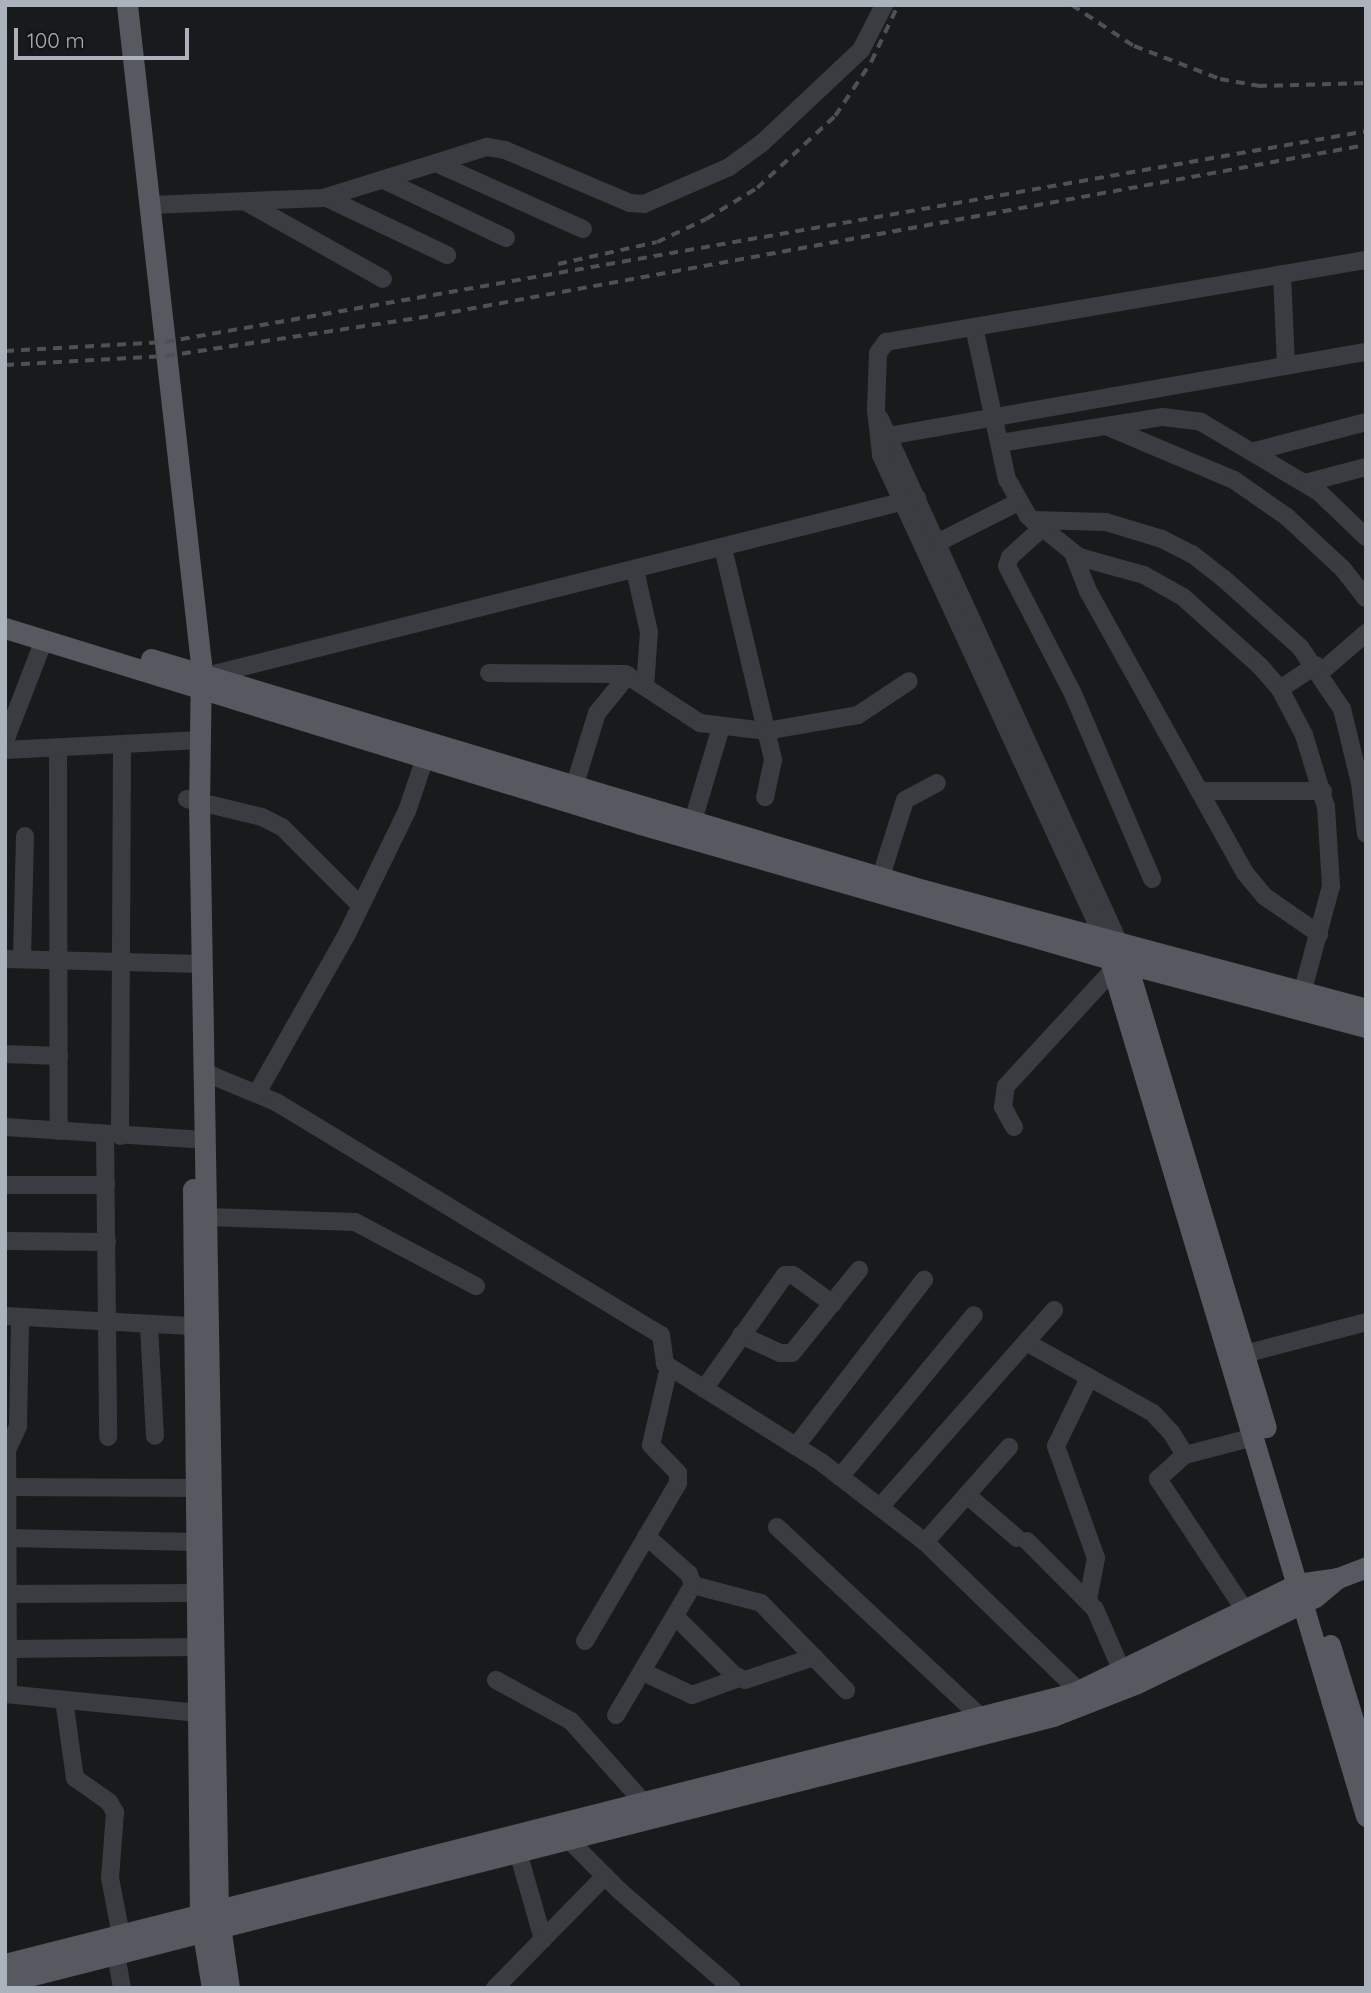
<!DOCTYPE html>
<style>
body{margin:0}
#map{position:relative;width:1371px;height:1993px;overflow:hidden;background:#191a1c;font-family:Quicksand,sans-serif}
div>[style]{position:absolute}
.minor>*{height:18px;margin:-9px;padding:0 9px;transform-origin:9px;border-radius:9px;background:#3a3c41}
.major>*{height:21px;margin:-10.5px;padding:0 10.5px;transform-origin:10.5px;border-radius:10.5px;background:#565a60}
.rail>*{height:3.5px;margin-top:-1.75px;transform-origin:0;background:repeating-linear-gradient(90deg,#4d5056 0 9px,transparent 0 16px)}
span{translate:-50% -50%;white-space:nowrap;text-align:center;line-height:1.15;-webkit-text-stroke:6px #141517;paint-order:stroke}
.frame{position:absolute;inset:0;border:7px solid #acb2bb;pointer-events:none}
.scale{position:absolute;left:14px;top:28px;width:175px;height:32px;box-sizing:border-box;border:4px solid #acb2bb;border-top:0;padding-left:9px;font-size:21px;line-height:24px;white-space:nowrap;color:#acb2bb;-webkit-text-stroke:5px #141517;paint-order:stroke}
</style>
<div id="map">
<div class="minor">
<i style="left:436px;top:163px;width:161px;rotate:24.2deg"></i>
<i style="left:384px;top:180px;width:135px;rotate:25.4deg"></i>
<i style="left:327px;top:198px;width:133px;rotate:25.4deg"></i>
<i style="left:246px;top:202px;width:157px;rotate:29.3deg"></i>
<i style="left:150px;top:205px;width:173px;rotate:-2.3deg"></i>
<i style="left:323px;top:198px;width:172px;rotate:-17.3deg"></i>
<i style="left:487px;top:147px;width:18px;rotate:9deg"></i>
<i style="left:505px;top:150px;width:136px;rotate:23deg"></i>
<i style="left:630px;top:203px;width:14px;rotate:4deg"></i>
<i style="left:644px;top:204px;width:93px;rotate:-23.5deg"></i>
<i style="left:729px;top:167px;width:41px;rotate:-36deg"></i>
<i style="left:762px;top:143px;width:136px;rotate:-43.2deg"></i>
<i style="left:861px;top:50px;width:51px;rotate:-62.9deg"></i>
<i style="left:1282px;top:274px;width:92px;rotate:87.5deg"></i>
<i style="left:974px;top:327px;width:156px;rotate:77.8deg"></i>
<i style="left:1007px;top:479px;width:43px;rotate:60.4deg"></i>
<i style="left:1028px;top:516px;width:65px;rotate:38.8deg"></i>
<i style="left:1079px;top:557px;width:67px;rotate:15.5deg"></i>
<i style="left:1144px;top:575px;width:45px;rotate:29.4deg"></i>
<i style="left:1183px;top:597px;width:103px;rotate:41.9deg"></i>
<i style="left:1260px;top:666px;width:30px;rotate:49deg"></i>
<i style="left:1280px;top:689px;width:52px;rotate:62.4deg"></i>
<i style="left:1304px;top:735px;width:75px;rotate:73deg"></i>
<i style="left:1326px;top:807px;width:79px;rotate:86.4deg"></i>
<i style="left:1331px;top:886px;width:123px;rotate:105.1deg"></i>
<i style="left:880px;top:419px;width:576px;rotate:65.48deg"></i>
<i style="left:1108px;top:427px;width:137px;rotate:22.8deg"></i>
<i style="left:1234px;top:480px;width:65px;rotate:34.9deg"></i>
<i style="left:1287px;top:517px;width:76px;rotate:42.9deg"></i>
<i style="left:1343px;top:569px;width:37px;rotate:52deg"></i>
<i style="left:888px;top:436px;width:485px;rotate:-10deg"></i>
<i style="left:1000px;top:443px;width:165px;rotate:-9.1deg"></i>
<i style="left:1163px;top:417px;width:38px;rotate:7deg"></i>
<i style="left:1201px;top:422px;width:137px;rotate:30.7deg"></i>
<i style="left:1319px;top:492px;width:65px;rotate:43.8deg"></i>
<i style="left:1255px;top:451px;width:115px;rotate:-14.6deg"></i>
<i style="left:1305px;top:483px;width:63px;rotate:-14.7deg"></i>
<i style="left:1032px;top:520px;width:74px;rotate:1.5deg"></i>
<i style="left:1106px;top:522px;width:59px;rotate:16.9deg"></i>
<i style="left:1162px;top:539px;width:34px;rotate:27deg"></i>
<i style="left:1192px;top:554px;width:39px;rotate:38deg"></i>
<i style="left:1223px;top:578px;width:103px;rotate:41.9deg"></i>
<i style="left:1300px;top:647px;width:75px;rotate:55.9deg"></i>
<i style="left:1342px;top:709px;width:76px;rotate:76.3deg"></i>
<i style="left:1360px;top:783px;width:51px;rotate:83.3deg"></i>
<i style="left:1042px;top:528px;width:43px;rotate:137.8deg"></i>
<i style="left:1010px;top:557px;width:9px;rotate:108deg"></i>
<i style="left:1007px;top:566px;width:146px;rotate:62.7deg"></i>
<i style="left:1074px;top:696px;width:199px;rotate:66.9deg"></i>
<i style="left:937px;top:543px;width:91px;rotate:-26.8deg"></i>
<i style="left:723px;top:548px;width:218px;rotate:76.7deg"></i>
<i style="left:773px;top:760px;width:38px;rotate:102deg"></i>
<i style="left:1073px;top:553px;width:41px;rotate:68.5deg"></i>
<i style="left:1088px;top:591px;width:323px;rotate:60.9deg"></i>
<i style="left:1245px;top:873px;width:30px;rotate:50deg"></i>
<i style="left:1264px;top:896px;width:67px;rotate:34.6deg"></i>
<i style="left:635px;top:570px;width:64px;rotate:77.3deg"></i>
<i style="left:649px;top:632px;width:54px;rotate:94.2deg"></i>
<i style="left:1321px;top:672px;width:60px;rotate:-40.9deg"></i>
<i style="left:489px;top:673px;width:136px;rotate:0.4deg"></i>
<i style="left:625px;top:674px;width:90px;rotate:33.2deg"></i>
<i style="left:700px;top:723px;width:66px;rotate:6.9deg"></i>
<i style="left:766px;top:731px;width:93px;rotate:-9.9deg"></i>
<i style="left:858px;top:715px;width:61px;rotate:-33.7deg"></i>
<i style="left:210px;top:675px;width:729px;rotate:-14.06deg"></i>
<i style="left:1280px;top:689px;width:43px;rotate:-33.7deg"></i>
<i style="left:5px;top:741px;width:108px;rotate:-68.9deg"></i>
<i style="left:58px;top:749px;width:382px;rotate:89.9deg"></i>
<i style="left:5px;top:750px;width:196px;rotate:-2.9deg"></i>
<i style="left:1199px;top:791px;width:124px"></i>
<i style="left:571px;top:797px;width:88px;rotate:-72.8deg"></i>
<i style="left:597px;top:713px;width:49px;rotate:-50.8deg"></i>
<i style="left:187px;top:799px;width:77px;rotate:13.5deg"></i>
<i style="left:262px;top:817px;width:22px;rotate:27deg"></i>
<i style="left:282px;top:827px;width:110px;rotate:45deg"></i>
<i style="left:689px;top:834px;width:112px;rotate:-73.3deg"></i>
<i style="left:877px;top:889px;width:93px;rotate:-72.5deg"></i>
<i style="left:905px;top:800px;width:36px;rotate:-28deg"></i>
<i style="left:1104px;top:939px;width:533px;rotate:-114.74deg"></i>
<i style="left:881px;top:455px;width:45px;rotate:-96.3deg"></i>
<i style="left:876px;top:410px;width:57px;rotate:-88deg"></i>
<i style="left:878px;top:353px;width:14px;rotate:-54deg"></i>
<i style="left:886px;top:342px;width:487px;rotate:-9.7deg"></i>
<i style="left:22px;top:958px;width:122px;rotate:-88.6deg"></i>
<i style="left:5px;top:959px;width:186px;rotate:1.5deg"></i>
<i style="left:5px;top:1054px;width:54px;rotate:2.1deg"></i>
<i style="left:206px;top:1073px;width:76px;rotate:22.5deg"></i>
<i style="left:276px;top:1102px;width:450px;rotate:31.2deg"></i>
<i style="left:661px;top:1335px;width:29px;rotate:82deg"></i>
<i style="left:665px;top:1364px;width:184px;rotate:32.1deg"></i>
<i style="left:821px;top:1462px;width:131px;rotate:37.6deg"></i>
<i style="left:925px;top:1542px;width:226px;rotate:44.1deg"></i>
<i style="left:257px;top:1093px;width:180px;rotate:-60.5deg"></i>
<i style="left:346px;top:936px;width:139px;rotate:-64deg"></i>
<i style="left:407px;top:811px;width:56px;rotate:-71.2deg"></i>
<i style="left:5px;top:1127px;width:188px;rotate:3.7deg"></i>
<i style="left:1014px;top:1127px;width:23px;rotate:-119deg"></i>
<i style="left:1003px;top:1107px;width:21px;rotate:-82deg"></i>
<i style="left:1006px;top:1086px;width:158px;rotate:-47.3deg"></i>
<i style="left:105px;top:1134px;width:303px;rotate:89.4deg"></i>
<i style="left:120px;top:1136px;width:390px;rotate:-89.7deg"></i>
<i style="left:5px;top:1185px;width:101px"></i>
<i style="left:207px;top:1217px;width:148px;rotate:1.9deg"></i>
<i style="left:355px;top:1222px;width:137px;rotate:27.9deg"></i>
<i style="left:5px;top:1241px;width:102px;rotate:0.6deg"></i>
<i style="left:5px;top:1316px;width:186px;rotate:3.1deg"></i>
<i style="left:149px;top:1326px;width:110px;rotate:86.9deg"></i>
<i style="left:741px;top:1335px;width:43px;rotate:24.8deg"></i>
<i style="left:780px;top:1353px;width:12px"></i>
<i style="left:792px;top:1353px;width:107px;rotate:-51.1deg"></i>
<i style="left:1026px;top:1342px;width:145px;rotate:29.2deg"></i>
<i style="left:1153px;top:1413px;width:26px;rotate:47deg"></i>
<i style="left:1171px;top:1432px;width:27px;rotate:59deg"></i>
<i style="left:1233px;top:1357px;width:138px;rotate:-14.7deg"></i>
<i style="left:704px;top:1389px;width:140px;rotate:-54.6deg"></i>
<i style="left:785px;top:1275px;width:8px"></i>
<i style="left:793px;top:1275px;width:49px;rotate:35.9deg"></i>
<i style="left:796px;top:1446px;width:210px;rotate:-52.4deg"></i>
<i style="left:840px;top:1477px;width:210px;rotate:-50.4deg"></i>
<i style="left:7px;top:1487px;width:188px;rotate:0.3deg"></i>
<i style="left:967px;top:1495px;width:66px;rotate:40.7deg"></i>
<i style="left:880px;top:1507px;width:263px;rotate:-48.5deg"></i>
<i style="left:777px;top:1527px;width:279px;rotate:43deg"></i>
<i style="left:981px;top:1717px;width:11px;rotate:80deg"></i>
<i style="left:8px;top:1538px;width:188px;rotate:1.2deg"></i>
<i style="left:1027px;top:1541px;width:96px;rotate:45deg"></i>
<i style="left:1095px;top:1609px;width:68px;rotate:66.5deg"></i>
<i style="left:925px;top:1542px;width:127px;rotate:-48.5deg"></i>
<i style="left:693px;top:1585px;width:70px;rotate:14.8deg"></i>
<i style="left:761px;top:1603px;width:122px;rotate:45.7deg"></i>
<i style="left:8px;top:1594px;width:188px;rotate:-0.3deg"></i>
<i style="left:1088px;top:1600px;width:43px;rotate:-79.2deg"></i>
<i style="left:1096px;top:1558px;width:119px;rotate:-109.7deg"></i>
<i style="left:1056px;top:1446px;width:76px;rotate:-64.1deg"></i>
<i style="left:676px;top:1617px;width:82px;rotate:45deg"></i>
<i style="left:734px;top:1675px;width:12px;rotate:24deg"></i>
<i style="left:745px;top:1680px;width:73px;rotate:-18.4deg"></i>
<i style="left:1250px;top:1618px;width:167px;rotate:-123.5deg"></i>
<i style="left:1158px;top:1479px;width:36px;rotate:-42deg"></i>
<i style="left:1185px;top:1455px;width:71px;rotate:-14.6deg"></i>
<i style="left:585px;top:1641px;width:183px;rotate:-59.5deg"></i>
<i style="left:678px;top:1483px;width:10px;rotate:-90deg"></i>
<i style="left:678px;top:1473px;width:39px;rotate:-134deg"></i>
<i style="left:651px;top:1445px;width:80px;rotate:-77deg"></i>
<i style="left:8px;top:1649px;width:190px;rotate:-0.6deg"></i>
<i style="left:643px;top:1672px;width:54px;rotate:25.1deg"></i>
<i style="left:692px;top:1695px;width:50px;rotate:-19.9deg"></i>
<i style="left:496px;top:1680px;width:85px;rotate:28.7deg"></i>
<i style="left:571px;top:1721px;width:110px;rotate:48.3deg"></i>
<i style="left:5px;top:1694px;width:195px;rotate:5.6deg"></i>
<i style="left:8px;top:1694px;width:244px;rotate:-90.2deg"></i>
<i style="left:7px;top:1450px;width:26px;rotate:-65deg"></i>
<i style="left:18px;top:1426px;width:109px;rotate:-88.9deg"></i>
<i style="left:64px;top:1700px;width:79px;rotate:82deg"></i>
<i style="left:75px;top:1778px;width:42px;rotate:35.2deg"></i>
<i style="left:109px;top:1802px;width:12px;rotate:59deg"></i>
<i style="left:115px;top:1812px;width:66px;rotate:94.3deg"></i>
<i style="left:110px;top:1878px;width:58px;rotate:79.1deg"></i>
<i style="left:616px;top:1715px;width:151px;rotate:-59.4deg"></i>
<i style="left:693px;top:1585px;width:12px;rotate:-110deg"></i>
<i style="left:689px;top:1574px;width:57px;rotate:-138.5deg"></i>
<i style="left:563px;top:1828px;width:12px;rotate:66deg"></i>
<i style="left:568px;top:1839px;width:75px;rotate:45deg"></i>
<i style="left:621px;top:1892px;width:147px;rotate:40.9deg"></i>
<i style="left:518px;top:1852px;width:91px;rotate:74deg"></i>
<i style="left:116px;top:1954px;width:35px;rotate:80deg"></i>
<i style="left:495px;top:1988px;width:157px;rotate:-45.5deg"></i>
</div>
<div class="major">
<i style="left:127px;top:5px;width:663px;rotate:83.59deg"></i>
<i style="left:201px;top:664px;width:138px;rotate:90.8deg"></i>
<i style="left:199px;top:802px;width:1109px;rotate:89.02deg"></i>
<i style="left:218px;top:1911px;width:78px;rotate:81.9deg"></i>
<i style="left:5px;top:628px;width:665px;rotate:17.15deg"></i>
<i style="left:640px;top:824px;width:489px;rotate:16deg"></i>
<i style="left:1110px;top:959px;width:265px;rotate:14.9deg"></i>
<i style="left:151px;top:659px;width:806px;rotate:16.66deg"></i>
<i style="left:923px;top:890px;width:459px;rotate:15deg"></i>
<i style="left:1107px;top:950px;width:904px;rotate:73.35deg"></i>
<i style="left:1124px;top:955px;width:493px;rotate:73.3deg"></i>
<i style="left:193px;top:1189px;width:726px;rotate:89.45deg"></i>
<i style="left:200px;top:1915px;width:74px;rotate:80.7deg"></i>
<i style="left:1330px;top:1645px;width:122px;rotate:72.9deg"></i>
<i style="left:5px;top:1964px;width:1103px;rotate:-14.23deg"></i>
<i style="left:1074px;top:1693px;width:248px;rotate:-26deg"></i>
<i style="left:1297px;top:1584px;width:41px;rotate:-8.3deg"></i>
<i style="left:5px;top:1982px;width:1081px;rotate:-14.24deg"></i>
<i style="left:1053px;top:1716px;width:90px;rotate:-21.4deg"></i>
<i style="left:1137px;top:1683px;width:198px;rotate:-25.8deg"></i>
<i style="left:1315px;top:1597px;width:30px;rotate:-40deg"></i>
<i style="left:1338px;top:1578px;width:30px;rotate:-21deg"></i>
</div>
<div class="rail">
<i style="left:1072px;top:5px;width:74px;rotate:33.5deg"></i>
<i style="left:1134px;top:46px;width:92px;rotate:21deg"></i>
<i style="left:1220px;top:79px;width:39px;rotate:10deg"></i>
<i style="left:1258px;top:86px;width:108px;rotate:-1.6deg"></i>
<i style="left:558px;top:264px;width:101px;rotate:-12.5deg"></i>
<i style="left:657px;top:242px;width:54px;rotate:-25.1deg"></i>
<i style="left:706px;top:219px;width:60px;rotate:-31.3deg"></i>
<i style="left:757px;top:188px;width:106px;rotate:-42.7deg"></i>
<i style="left:835px;top:116px;width:65px;rotate:-56.3deg"></i>
<i style="left:871px;top:62px;width:63px;rotate:-64.7deg"></i>
<i style="left:5px;top:351px;width:160px;rotate:-3.2deg"></i>
<i style="left:165px;top:342px;width:1219px;rotate:-9.96deg"></i>
<i style="left:5px;top:365px;width:161px;rotate:-3.2deg"></i>
<i style="left:166px;top:356px;width:273px;rotate:-8.6deg"></i>
<i style="left:436px;top:315px;width:945px;rotate:-10.36deg"></i>
</div>
<div class="frame"></div>
<div class="scale">100 m</div>
</div>
